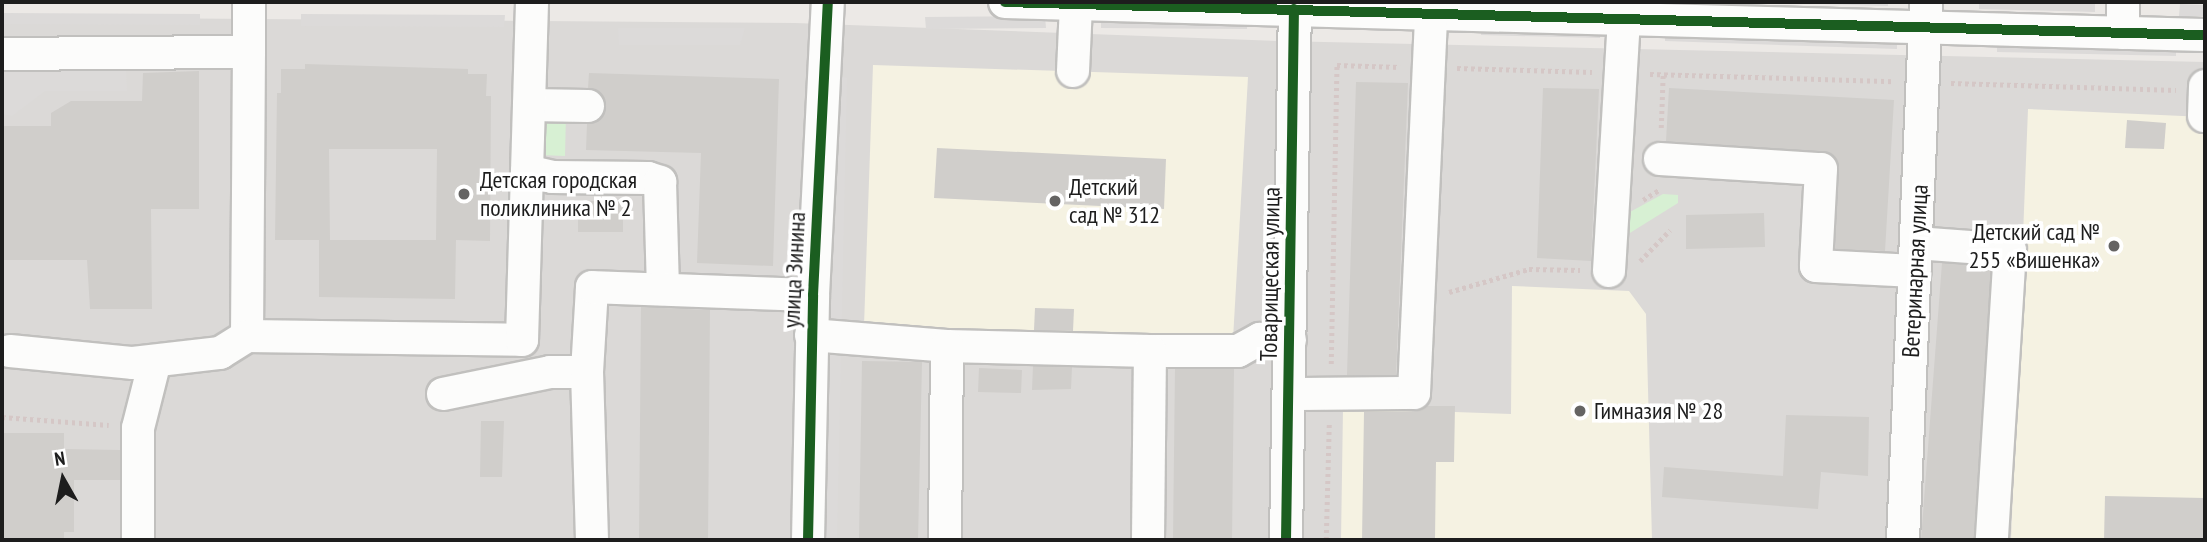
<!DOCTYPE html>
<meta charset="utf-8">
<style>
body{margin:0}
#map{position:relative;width:2207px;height:542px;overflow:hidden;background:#ece9e6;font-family:"PT Sans Narrow",sans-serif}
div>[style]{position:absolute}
.residential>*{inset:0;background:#dbd9d7}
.education>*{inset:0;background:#f5f2e2}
.park>*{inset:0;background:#d7f0d3}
.parking>*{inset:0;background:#dcdad9}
.building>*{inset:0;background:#d0cecb}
.path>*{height:4.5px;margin-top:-2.25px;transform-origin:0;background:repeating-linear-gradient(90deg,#d5c7c6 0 3.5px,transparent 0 7px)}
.roads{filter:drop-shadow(2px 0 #c1c0be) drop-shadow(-2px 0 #c1c0be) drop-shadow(0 2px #c1c0be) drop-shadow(0 -2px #c1c0be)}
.minor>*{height:32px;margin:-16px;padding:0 16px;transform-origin:16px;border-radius:16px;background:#fcfcfb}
.cycleway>*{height:10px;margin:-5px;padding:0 5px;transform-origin:5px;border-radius:5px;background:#1b5e20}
.dots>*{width:19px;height:19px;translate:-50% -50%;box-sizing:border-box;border:4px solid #fff;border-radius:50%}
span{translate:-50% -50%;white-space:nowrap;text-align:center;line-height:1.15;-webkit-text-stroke:7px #fff;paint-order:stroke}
.poi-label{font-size:24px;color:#1d1d1d}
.left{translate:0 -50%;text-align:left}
.right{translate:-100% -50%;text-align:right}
.street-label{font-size:24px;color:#1d1d1d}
.frame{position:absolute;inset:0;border:4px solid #1d1d1d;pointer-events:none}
.north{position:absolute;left:28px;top:444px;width:70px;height:70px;-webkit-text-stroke:5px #fff;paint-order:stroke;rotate:351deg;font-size:19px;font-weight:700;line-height:28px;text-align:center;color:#1d1d1d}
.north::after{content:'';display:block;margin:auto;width:24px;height:32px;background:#1d1d1d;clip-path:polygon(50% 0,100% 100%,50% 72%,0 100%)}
</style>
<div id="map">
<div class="residential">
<i style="clip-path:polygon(2px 17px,795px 23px,1280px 41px,2205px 62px,2205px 540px,2px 540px)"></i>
</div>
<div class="education">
<i style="clip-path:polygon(873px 65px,1248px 77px,1233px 339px,864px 326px)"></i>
<i style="clip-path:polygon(2028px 109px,2205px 117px,2205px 540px,2011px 540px)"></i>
<i style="clip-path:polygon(1512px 286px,1629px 291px,1646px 314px,1652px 540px,1341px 540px,1343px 408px,1511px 414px)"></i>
</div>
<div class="park">
<i style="clip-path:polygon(541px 115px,566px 115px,565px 156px,540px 155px)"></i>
<i style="clip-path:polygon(1663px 194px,1678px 195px,1678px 203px,1617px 241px,1617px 219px)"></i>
</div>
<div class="parking">
<i style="clip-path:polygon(1757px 2px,1888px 2px,1888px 6px)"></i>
<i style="clip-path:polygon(1979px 2px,2095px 2px,2095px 12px,1979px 9px)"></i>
<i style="clip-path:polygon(2180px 4px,2205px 5px,2205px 16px,2179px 16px)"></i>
<i style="clip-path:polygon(2px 13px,200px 14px,200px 25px,2px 24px)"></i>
<i style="clip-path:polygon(301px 14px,505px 15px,504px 27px,301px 26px)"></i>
<i style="clip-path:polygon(1045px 16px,1046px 28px,926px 29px,925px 17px)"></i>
<i style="clip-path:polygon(1101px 17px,1247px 17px,1247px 29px,1101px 28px)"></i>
<i style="clip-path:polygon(1481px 23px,1601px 27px,1600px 38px,1481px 35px)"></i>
<i style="clip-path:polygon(618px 28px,745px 28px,740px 45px,619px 45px)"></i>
<i style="clip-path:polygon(1665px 30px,1897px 37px,1897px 49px,1665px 41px)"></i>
<i style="clip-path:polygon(2px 39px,126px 66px,127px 91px,45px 91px,12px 116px,2px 114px)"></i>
<i style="clip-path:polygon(1997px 40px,2176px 45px,2176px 56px,1997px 52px)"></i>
<i style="clip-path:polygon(824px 72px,847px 78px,837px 540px,808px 540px)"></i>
</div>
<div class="building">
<i style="clip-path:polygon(evenodd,305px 64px,468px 69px,468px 74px,487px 74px,486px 96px,491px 96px,490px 241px,456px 240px,455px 299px,319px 297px,319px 240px,275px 240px,277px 93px,281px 93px,281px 69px,305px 69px,305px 64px,329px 149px,437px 149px,436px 240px,330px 240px,329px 149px)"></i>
<i style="clip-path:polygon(199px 71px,199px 209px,151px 209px,152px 309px,90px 309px,87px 260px,2px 260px,2px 126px,51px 126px,51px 113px,71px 101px,142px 101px,143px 73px)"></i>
<i style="clip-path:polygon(589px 73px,779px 79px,773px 266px,697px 263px,701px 153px,586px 150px,587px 124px,597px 122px,606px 107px,604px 97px,588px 88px)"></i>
<i style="clip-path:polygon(1356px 82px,1408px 83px,1396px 375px,1347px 375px)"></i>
<i style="clip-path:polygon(1543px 88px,1599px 89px,1591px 261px,1537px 258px)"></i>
<i style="clip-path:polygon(1669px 88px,1894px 100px,1885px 251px,1835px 249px,1839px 170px,1832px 154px,1666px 141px)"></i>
<i style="clip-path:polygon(2127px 120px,2166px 123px,2164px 149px,2125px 148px)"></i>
<i style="clip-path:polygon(937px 148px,1166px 159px,1164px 209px,934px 198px)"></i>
<i style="clip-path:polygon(578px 201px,623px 201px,623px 232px,578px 232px)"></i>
<i style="clip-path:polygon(1764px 213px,1765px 247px,1686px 249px,1686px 215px)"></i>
<i style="clip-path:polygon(1942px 263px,1991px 267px,1974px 540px,1921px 540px)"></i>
<i style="clip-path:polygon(641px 307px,710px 310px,708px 540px,639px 540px)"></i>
<i style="clip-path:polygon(1035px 308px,1074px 309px,1073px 331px,1034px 330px)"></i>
<i style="clip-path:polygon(862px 361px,922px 362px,918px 540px,859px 540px)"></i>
<i style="clip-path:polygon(1033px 366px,1072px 367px,1071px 389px,1032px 390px)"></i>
<i style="clip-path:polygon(979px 368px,1022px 370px,1021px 393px,978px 392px)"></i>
<i style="clip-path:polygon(1175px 369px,1234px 369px,1232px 540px,1173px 540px)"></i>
<i style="clip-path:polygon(1427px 406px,1455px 406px,1454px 462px,1436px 462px,1435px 540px,1362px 540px,1364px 412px,1414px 411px)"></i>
<i style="clip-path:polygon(1786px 415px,1869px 417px,1868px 476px,1821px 472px,1818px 509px,1662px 497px,1664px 467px,1783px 476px)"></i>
<i style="clip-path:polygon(481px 421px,504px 421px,502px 477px,480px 477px)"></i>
<i style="clip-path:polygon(2px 433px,64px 433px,64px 449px,120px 450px,120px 480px,74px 480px,74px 532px,64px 532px,64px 540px,2px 540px)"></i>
<i style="clip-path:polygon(2105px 496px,2205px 498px,2205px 540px,2104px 540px)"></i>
</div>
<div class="path">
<i style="left:1457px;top:68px;width:135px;rotate:1.7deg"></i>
<i style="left:1650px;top:74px;width:243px;rotate:1.7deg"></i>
<i style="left:1951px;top:83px;width:225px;rotate:1.8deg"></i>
<i style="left:1661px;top:128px;width:54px;rotate:-87.9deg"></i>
<i style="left:1643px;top:200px;width:19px;rotate:-32deg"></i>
<i style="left:1640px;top:261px;width:43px;rotate:-45.9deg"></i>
<i style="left:1449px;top:292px;width:83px;rotate:-16deg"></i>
<i style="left:1529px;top:269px;width:51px;rotate:1.1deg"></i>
<i style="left:1331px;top:364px;width:299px;rotate:-88.9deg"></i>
<i style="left:1337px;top:65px;width:63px;rotate:1.8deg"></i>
<i style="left:2px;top:417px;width:107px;rotate:4.3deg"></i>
<i style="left:1326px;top:540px;width:118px;rotate:-88.5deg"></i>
</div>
<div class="roads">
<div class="minor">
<i style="left:1005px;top:2px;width:1200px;rotate:1.58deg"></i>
<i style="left:2123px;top:33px;width:31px;rotate:-90deg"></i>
<i style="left:2px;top:54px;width:247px;rotate:-0.5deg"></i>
<i style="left:249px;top:52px;width:50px;rotate:-90deg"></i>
<i style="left:1073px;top:71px;width:67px;rotate:-87.4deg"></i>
<i style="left:529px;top:105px;width:59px;rotate:1deg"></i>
<i style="left:2204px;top:116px;width:30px;rotate:-88deg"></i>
<i style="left:1660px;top:159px;width:161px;rotate:3.6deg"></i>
<i style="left:1821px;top:169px;width:97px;rotate:93deg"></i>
<i style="left:1816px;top:266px;width:99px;rotate:2.9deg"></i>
<i style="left:527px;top:171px;width:26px;rotate:13deg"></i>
<i style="left:552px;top:177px;width:96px;rotate:0.6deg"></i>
<i style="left:648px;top:178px;width:13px;rotate:18deg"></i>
<i style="left:660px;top:182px;width:107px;rotate:88.4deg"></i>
<i style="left:1916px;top:243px;width:94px;rotate:4.3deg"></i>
<i style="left:2010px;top:250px;width:291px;rotate:93.6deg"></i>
<i style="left:1609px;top:271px;width:253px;rotate:-86.6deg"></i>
<i style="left:811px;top:335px;width:136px;rotate:4.6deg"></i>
<i style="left:947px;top:346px;width:203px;rotate:1.4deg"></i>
<i style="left:1150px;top:351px;width:88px"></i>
<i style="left:1238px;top:351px;width:25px;rotate:-29deg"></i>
<i style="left:1260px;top:339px;width:30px;rotate:2deg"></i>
<i style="left:247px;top:336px;width:284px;rotate:-89.6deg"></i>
<i style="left:10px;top:351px;width:124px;rotate:5.6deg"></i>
<i style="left:133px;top:363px;width:88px;rotate:-6.6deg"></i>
<i style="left:220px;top:353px;width:32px;rotate:-32deg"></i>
<i style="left:247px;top:336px;width:275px;rotate:0.8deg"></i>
<i style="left:522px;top:340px;width:338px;rotate:-88.3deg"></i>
<i style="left:443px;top:394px;width:109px;rotate:-11.6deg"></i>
<i style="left:550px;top:372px;width:37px"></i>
<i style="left:1289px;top:394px;width:125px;rotate:-0.5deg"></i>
<i style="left:1414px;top:393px;width:381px;rotate:-87.4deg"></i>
<i style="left:138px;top:540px;width:112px;rotate:-90deg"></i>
<i style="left:138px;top:428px;width:69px;rotate:-75.8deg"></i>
<i style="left:592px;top:540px;width:168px;rotate:-91.7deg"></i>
<i style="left:587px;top:372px;width:85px;rotate:-86.6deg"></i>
<i style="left:592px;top:287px;width:221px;rotate:2.1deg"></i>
<i style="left:808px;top:540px;width:245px;rotate:-88.8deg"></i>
<i style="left:813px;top:295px;width:293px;rotate:-87.1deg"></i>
<i style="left:945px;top:540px;width:194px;rotate:-89.4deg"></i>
<i style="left:1148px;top:540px;width:189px;rotate:-89.4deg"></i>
<i style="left:1286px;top:540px;width:538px;rotate:-89.04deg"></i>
<i style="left:1903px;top:540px;width:538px;rotate:-87.55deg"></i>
</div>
</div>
<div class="cycleway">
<i style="left:1005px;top:2px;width:1200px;rotate:1.58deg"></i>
<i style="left:808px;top:540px;width:245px;rotate:-88.8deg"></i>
<i style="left:813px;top:295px;width:293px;rotate:-87.1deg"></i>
<i style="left:1286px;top:540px;width:531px;rotate:-89.14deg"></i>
</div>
<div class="dots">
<i style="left:464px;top:194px;background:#656463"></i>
<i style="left:1055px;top:201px;background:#656463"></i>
<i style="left:2114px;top:246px;background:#656463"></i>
<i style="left:1580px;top:411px;background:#656463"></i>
</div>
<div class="poi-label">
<span class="left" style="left:480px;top:194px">Детская городская<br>поликлиника № 2</span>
<span class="left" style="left:1069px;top:201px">Детский<br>сад № 312</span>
<span class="right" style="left:2100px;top:246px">Детский сад №<br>255 «Вишенка»</span>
<span class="left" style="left:1594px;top:411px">Гимназия № 28</span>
</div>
<div class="street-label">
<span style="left:794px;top:270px;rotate:-87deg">улица Зинина</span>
<span style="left:1915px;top:271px;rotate:-87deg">Ветеринарная улица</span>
<span style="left:1270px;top:274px;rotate:-89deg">Товарищеская улица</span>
</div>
<div class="frame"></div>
<div class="north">N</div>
</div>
